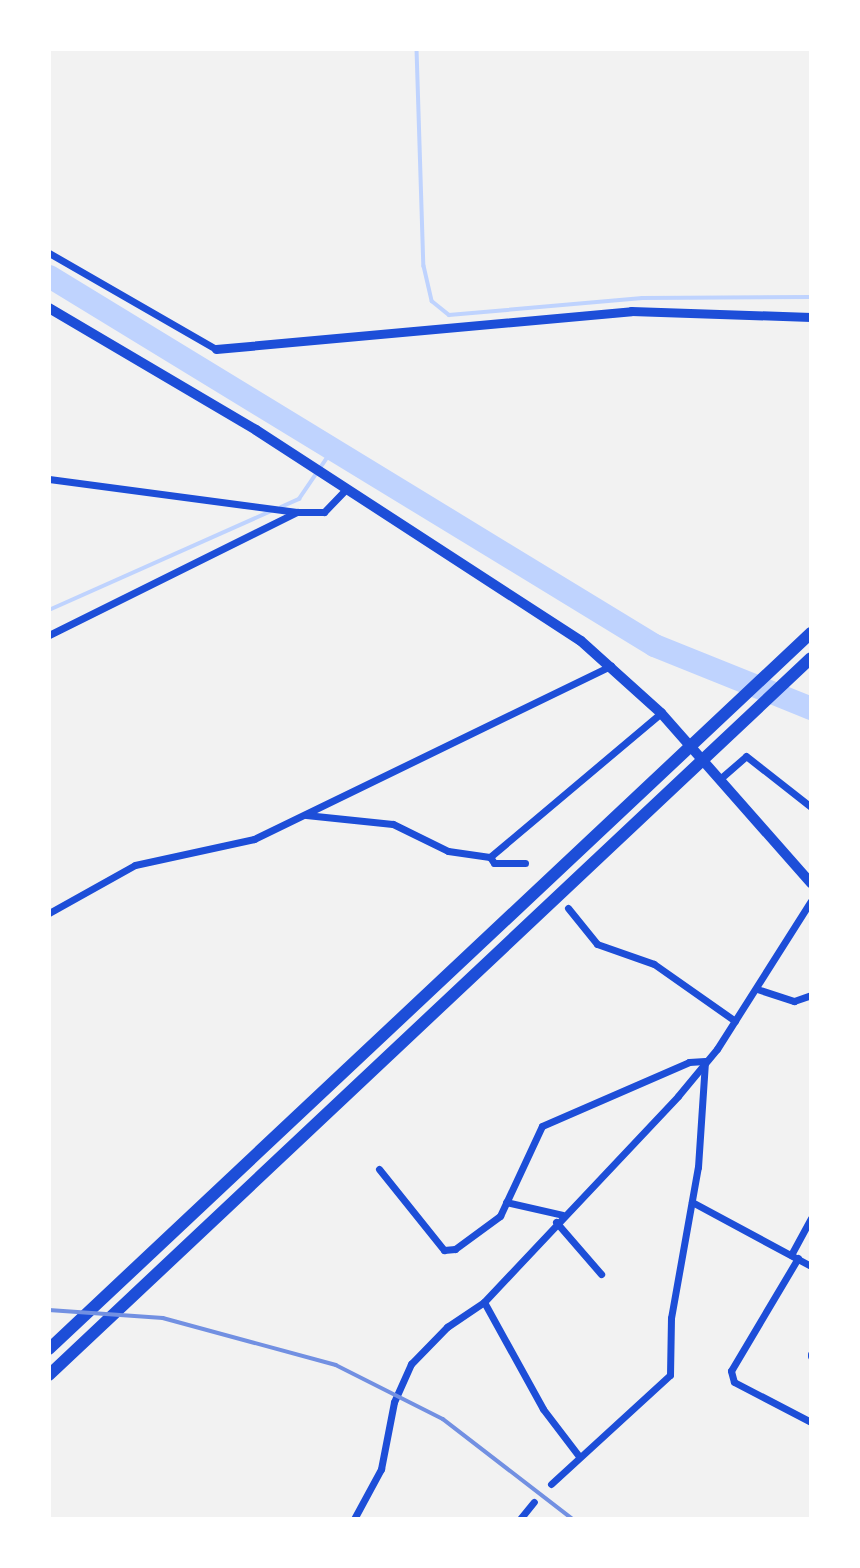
<!DOCTYPE html>
<style>
body{margin:0}
#map{position:relative;width:860px;height:1568px;overflow:hidden;background:#f2f2f2;font-family:Georgia,serif}
div>[style]{position:absolute}
.stream>*{height:3.5px;margin:-1.75px;padding:0 1.75px;transform-origin:1.75px;border-radius:1.75px;background:#bfd3fe}
.river>*{height:23px;margin:-11.5px;padding:0 11.5px;transform-origin:11.5px;border-radius:11.5px;background:#bfd3fe}
.minor>*{height:7px;margin:-3.5px;padding:0 3.5px;transform-origin:3.5px;border-radius:3.5px;background:#1d4ed8}
.tertiary>*{height:9px;margin:-4.5px;padding:0 4.5px;transform-origin:4.5px;border-radius:4.5px;background:#1d4ed8}
.primary>*{height:10px;margin:-5px;padding:0 5px;transform-origin:5px;border-radius:5px;background:#1d4ed8}
.trunk>*{height:12px;margin:-6px;padding:0 6px;transform-origin:6px;border-radius:6px;background:#1d4ed8}
.rail>*{height:3.5px;margin:-1.75px;padding:0 1.75px;transform-origin:1.75px;border-radius:1.75px;background:#7290e2}
span{translate:-50% -50%;white-space:nowrap;text-align:center;line-height:1.15;-webkit-text-stroke:5px #fff;paint-order:stroke}
.frame{position:absolute;inset:0;border:51px solid #fff;pointer-events:none}
</style>
<div id="map">
<div class="stream">
<i style="left:417px;top:49px;width:217px;rotate:88.2deg"></i>
<i style="left:424px;top:266px;width:36px;rotate:77deg"></i>
<i style="left:432px;top:301px;width:22px;rotate:39deg"></i>
<i style="left:449px;top:315px;width:194px;rotate:-5deg"></i>
<i style="left:642px;top:298px;width:169px;rotate:-0.3deg"></i>
<i style="left:281px;top:507px;width:20px;rotate:-24deg"></i>
<i style="left:299px;top:499px;width:60px;rotate:-55.8deg"></i>
<i style="left:49px;top:610px;width:246px;rotate:-24deg"></i>
</div>
<div class="river">
<i style="left:49px;top:276px;width:709px;rotate:31.38deg"></i>
<i style="left:654px;top:645px;width:169px;rotate:21.9deg"></i>
</div>
<div class="minor">
<i style="left:49px;top:253px;width:193px;rotate:29.9deg"></i>
<i style="left:49px;top:479px;width:250px;rotate:7.6deg"></i>
<i style="left:297px;top:512px;width:27px"></i>
<i style="left:324px;top:512px;width:33px;rotate:-46deg"></i>
<i style="left:49px;top:635px;width:277px;rotate:-26.4deg"></i>
<i style="left:721px;top:778px;width:33px;rotate:-41deg"></i>
<i style="left:746px;top:756px;width:83px;rotate:38.1deg"></i>
<i style="left:306px;top:815px;width:87px;rotate:5.9deg"></i>
<i style="left:393px;top:824px;width:61px;rotate:26.1deg"></i>
<i style="left:448px;top:851px;width:42px;rotate:8.1deg"></i>
<i style="left:490px;top:857px;width:224px;rotate:-40.1deg"></i>
<i style="left:490px;top:857px;width:7px;rotate:56deg"></i>
<i style="left:494px;top:863px;width:31px"></i>
<i style="left:568px;top:908px;width:46px;rotate:51.1deg"></i>
<i style="left:597px;top:944px;width:60px;rotate:19.3deg"></i>
<i style="left:654px;top:964px;width:99px;rotate:35.1deg"></i>
<i style="left:49px;top:913px;width:98px;rotate:-29.2deg"></i>
<i style="left:135px;top:865px;width:122px;rotate:-12.3deg"></i>
<i style="left:254px;top:839px;width:397px;rotate:-25.9deg"></i>
<i style="left:757px;top:989px;width:39px;rotate:18deg"></i>
<i style="left:794px;top:1001px;width:18px;rotate:-19deg"></i>
<i style="left:379px;top:1169px;width:104px;rotate:51.3deg"></i>
<i style="left:444px;top:1250px;width:11px;rotate:-5deg"></i>
<i style="left:455px;top:1249px;width:56px;rotate:-36.3deg"></i>
<i style="left:500px;top:1216px;width:99px;rotate:-65deg"></i>
<i style="left:542px;top:1126px;width:160px;rotate:-23.5deg"></i>
<i style="left:689px;top:1062px;width:16px;rotate:-4deg"></i>
<i style="left:506px;top:1202px;width:58px;rotate:12.8deg"></i>
<i style="left:692px;top:1202px;width:135px;rotate:28.3deg"></i>
<i style="left:556px;top:1222px;width:69px;rotate:49.1deg"></i>
<i style="left:791px;top:1255px;width:42px;rotate:-61.6deg"></i>
<i style="left:798px;top:1258px;width:131px;rotate:120.7deg"></i>
<i style="left:731px;top:1371px;width:11px;rotate:75deg"></i>
<i style="left:734px;top:1382px;width:87px;rotate:27.5deg"></i>
<i style="left:484px;top:1302px;width:122px;rotate:61.1deg"></i>
<i style="left:543px;top:1409px;width:58px;rotate:52.7deg"></i>
<i style="left:811px;top:1354px;width:2px;rotate:90deg"></i>
<i style="left:551px;top:1484px;width:161px;rotate:-42.5deg"></i>
<i style="left:670px;top:1375px;width:57px;rotate:-89deg"></i>
<i style="left:671px;top:1318px;width:153px;rotate:-79.9deg"></i>
<i style="left:698px;top:1167px;width:105px;rotate:-86.2deg"></i>
<i style="left:354px;top:1519px;width:57px;rotate:-61.6deg"></i>
<i style="left:381px;top:1469px;width:68px;rotate:-79deg"></i>
<i style="left:394px;top:1402px;width:42px;rotate:-65.9deg"></i>
<i style="left:411px;top:1364px;width:52px;rotate:-45.8deg"></i>
<i style="left:447px;top:1327px;width:45px;rotate:-34deg"></i>
<i style="left:484px;top:1302px;width:283px;rotate:-46.7deg"></i>
<i style="left:678px;top:1096px;width:61px;rotate:-50.3deg"></i>
<i style="left:717px;top:1049px;width:175px;rotate:-57.6deg"></i>
<i style="left:520px;top:1519px;width:22px;rotate:-51deg"></i>
</div>
<div class="tertiary">
<i style="left:216px;top:349px;width:417px;rotate:-5.2deg"></i>
<i style="left:631px;top:311px;width:180px;rotate:1.9deg"></i>
</div>
<div class="primary">
<i style="left:49px;top:308px;width:240px;rotate:30.5deg"></i>
<i style="left:256px;top:430px;width:387px;rotate:33deg"></i>
<i style="left:581px;top:641px;width:108px;rotate:42deg"></i>
<i style="left:661px;top:713px;width:227px;rotate:48.6deg"></i>
</div>
<div class="trunk">
<i style="left:49px;top:1349px;width:1046px;rotate:-43.22deg"></i>
<i style="left:49px;top:1375px;width:1046px;rotate:-43.26deg"></i>
</div>
<div class="rail">
<i style="left:49px;top:1310px;width:114px;rotate:4deg"></i>
<i style="left:163px;top:1318px;width:179px;rotate:15.2deg"></i>
<i style="left:336px;top:1365px;width:120px;rotate:26.8deg"></i>
<i style="left:443px;top:1419px;width:164px;rotate:37.6deg"></i>
</div>
<div class="frame"></div>
</div>
